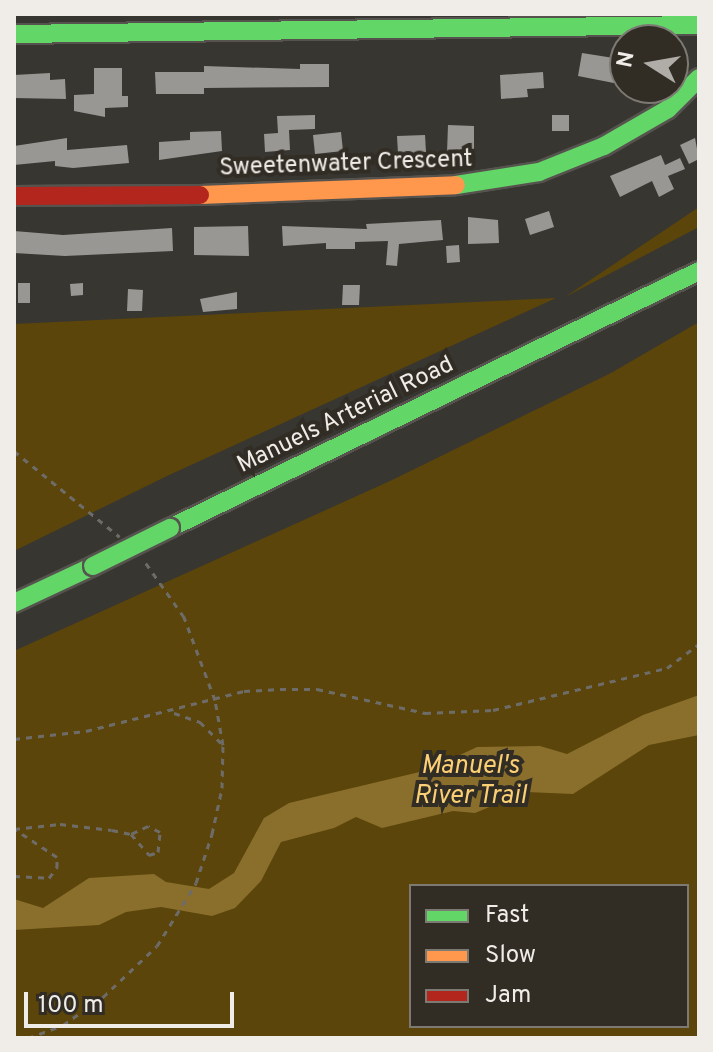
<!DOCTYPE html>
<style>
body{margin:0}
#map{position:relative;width:713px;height:1052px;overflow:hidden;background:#383631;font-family:Overpass,sans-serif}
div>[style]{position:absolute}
.green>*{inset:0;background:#5b450a}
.water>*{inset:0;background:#8a6e2c}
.building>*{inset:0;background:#999793}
.path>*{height:3px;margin-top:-1.5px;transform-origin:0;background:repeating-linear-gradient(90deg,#6e6c68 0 6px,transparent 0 12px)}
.roads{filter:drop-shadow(2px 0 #56534f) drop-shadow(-2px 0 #56534f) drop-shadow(0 2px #56534f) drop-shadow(0 -2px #56534f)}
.fast>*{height:18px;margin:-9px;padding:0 9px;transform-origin:9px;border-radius:9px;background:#63d668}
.slow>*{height:18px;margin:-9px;padding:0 9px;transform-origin:9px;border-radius:9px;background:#ff974d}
.jam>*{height:18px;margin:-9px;padding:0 9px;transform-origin:9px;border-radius:9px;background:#b3261e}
.bridges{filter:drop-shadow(2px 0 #56534f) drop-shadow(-2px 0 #56534f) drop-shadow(0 2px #56534f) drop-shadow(0 -2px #56534f)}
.fast-bridge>*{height:18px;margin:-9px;padding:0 9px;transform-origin:9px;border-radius:9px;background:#63d668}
span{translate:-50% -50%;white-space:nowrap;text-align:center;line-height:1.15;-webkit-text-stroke:8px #312d25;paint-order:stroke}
.street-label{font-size:24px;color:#f0ede8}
.water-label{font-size:26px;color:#fbcf74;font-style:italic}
.frame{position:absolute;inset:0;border:16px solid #f0ede8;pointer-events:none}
.legend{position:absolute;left:409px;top:884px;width:280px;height:144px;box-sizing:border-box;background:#312d25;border:2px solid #7d7a73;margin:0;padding:10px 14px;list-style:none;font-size:24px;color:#f0ede8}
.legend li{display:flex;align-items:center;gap:16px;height:40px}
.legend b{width:40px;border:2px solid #7d7a73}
.north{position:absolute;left:609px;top:24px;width:80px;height:80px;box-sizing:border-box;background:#312d25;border:2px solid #7d7a73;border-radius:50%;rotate:281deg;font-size:22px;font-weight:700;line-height:32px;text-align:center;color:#f0ede8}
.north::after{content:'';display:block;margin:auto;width:28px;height:36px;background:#b0ada8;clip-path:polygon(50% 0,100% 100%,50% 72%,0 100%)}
.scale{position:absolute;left:24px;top:992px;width:210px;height:36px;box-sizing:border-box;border:4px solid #f0ede8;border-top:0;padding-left:10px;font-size:24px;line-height:28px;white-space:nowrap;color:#f0ede8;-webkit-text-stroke:6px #312d25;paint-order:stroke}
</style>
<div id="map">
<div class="green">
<i style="clip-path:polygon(699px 207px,699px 227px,565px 297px)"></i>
<i style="clip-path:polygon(556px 298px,167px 476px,14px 551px,14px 324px)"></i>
<i style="clip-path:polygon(evenodd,699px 322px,699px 1038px,14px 1038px,14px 651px,390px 481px,611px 373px,699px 322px,411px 886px,687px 886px,687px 1026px,411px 1026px,411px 886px)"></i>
</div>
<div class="water">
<i style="clip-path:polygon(699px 695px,699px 735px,649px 745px,573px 794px,526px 792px,475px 813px,453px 811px,382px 828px,356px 817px,334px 828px,281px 842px,261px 881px,235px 908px,212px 916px,161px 907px,126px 912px,99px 925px,14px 930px,14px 899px,43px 908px,89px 878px,154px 874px,166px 882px,209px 889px,234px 873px,264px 818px,289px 803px,428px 770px,477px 747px,540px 746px,567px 754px,643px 715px)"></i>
</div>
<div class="building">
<i style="clip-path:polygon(582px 53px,620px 59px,619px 84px,578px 76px)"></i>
<i style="clip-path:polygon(300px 64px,329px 64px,329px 87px,204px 88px,204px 94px,156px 94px,155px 72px,204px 72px,204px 66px,300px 69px)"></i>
<i style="clip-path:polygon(94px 68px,122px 68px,122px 96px,128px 96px,128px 107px,105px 108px,105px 117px,74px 111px,74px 95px,94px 94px)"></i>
<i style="clip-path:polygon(543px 72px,544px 88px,527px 89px,528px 97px,501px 99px,500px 75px)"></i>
<i style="clip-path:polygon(50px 73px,50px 80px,65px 79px,66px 99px,14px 98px,14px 75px)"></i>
<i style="clip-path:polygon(315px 115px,315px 129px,289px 130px,290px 150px,265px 152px,264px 134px,278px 133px,277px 116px)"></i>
<i style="clip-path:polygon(552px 115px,569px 115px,569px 131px,552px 131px)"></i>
<i style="clip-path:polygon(448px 125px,474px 126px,474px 153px,447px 153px)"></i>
<i style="clip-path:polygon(221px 131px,222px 151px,159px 160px,159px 142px,190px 140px,190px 132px)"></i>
<i style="clip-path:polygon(341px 132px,343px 151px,315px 154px,313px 135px)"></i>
<i style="clip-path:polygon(425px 135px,426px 152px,398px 154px,397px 136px)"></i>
<i style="clip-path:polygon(67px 138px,67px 150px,127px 145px,129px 163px,73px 168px,55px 166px,55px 161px,14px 165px,14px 146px)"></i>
<i style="clip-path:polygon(695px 138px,699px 159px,689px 164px,680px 145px)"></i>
<i style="clip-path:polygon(661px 155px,665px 165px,680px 158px,685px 169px,668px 176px,674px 189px,659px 197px,652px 181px,620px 197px,610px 176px)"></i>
<i style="clip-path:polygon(549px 211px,554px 227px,530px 235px,525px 219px)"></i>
<i style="clip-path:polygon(468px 217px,498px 220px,499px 243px,468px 244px)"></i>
<i style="clip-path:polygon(441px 220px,443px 240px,399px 244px,397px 266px,386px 265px,388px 241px,355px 242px,355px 249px,326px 249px,326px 243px,283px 246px,282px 226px,367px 229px,366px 224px)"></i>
<i style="clip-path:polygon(248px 226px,249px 256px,194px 255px,194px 227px)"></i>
<i style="clip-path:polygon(172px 228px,173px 251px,65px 256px,14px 253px,14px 231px,63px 235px)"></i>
<i style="clip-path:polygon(459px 245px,460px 262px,447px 263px,446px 246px)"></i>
<i style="clip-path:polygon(18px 283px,30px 283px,30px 303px,18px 303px)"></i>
<i style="clip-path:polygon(83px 283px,83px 295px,71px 296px,70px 284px)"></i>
<i style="clip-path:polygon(343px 285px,360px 285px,359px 305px,342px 305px)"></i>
<i style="clip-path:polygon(128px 289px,143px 290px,142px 311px,127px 311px)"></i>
<i style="clip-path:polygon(237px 292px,237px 309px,203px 312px,200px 299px)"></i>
</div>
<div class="path">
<i style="left:14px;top:451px;width:136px;rotate:39.1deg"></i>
<i style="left:174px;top:713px;width:28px;rotate:19deg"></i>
<i style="left:200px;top:722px;width:33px;rotate:45deg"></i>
<i style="left:14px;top:739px;width:72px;rotate:-6.3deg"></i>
<i style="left:86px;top:731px;width:163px;rotate:-14.2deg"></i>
<i style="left:244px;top:691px;width:36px;rotate:-3deg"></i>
<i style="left:280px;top:689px;width:37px"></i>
<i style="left:317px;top:689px;width:111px;rotate:12.5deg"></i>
<i style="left:425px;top:713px;width:68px;rotate:-2.5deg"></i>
<i style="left:493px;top:710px;width:179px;rotate:-13.6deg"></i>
<i style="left:667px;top:668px;width:40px;rotate:-37deg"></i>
<i style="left:14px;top:829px;width:46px;rotate:-6.2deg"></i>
<i style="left:60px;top:824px;width:52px;rotate:6.6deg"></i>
<i style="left:112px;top:830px;width:19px;rotate:12deg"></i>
<i style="left:131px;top:834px;width:28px;rotate:49deg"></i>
<i style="left:149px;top:855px;width:9px;rotate:-18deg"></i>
<i style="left:158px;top:852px;width:20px;rotate:-84deg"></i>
<i style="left:160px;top:832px;width:13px;rotate:-153deg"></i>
<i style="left:148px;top:826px;width:19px;rotate:155deg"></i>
<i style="left:14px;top:876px;width:35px;rotate:3deg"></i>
<i style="left:49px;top:878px;width:14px;rotate:-54deg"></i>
<i style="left:57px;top:867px;width:10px;rotate:-90deg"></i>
<i style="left:57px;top:857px;width:49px;rotate:-146.6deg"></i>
<i style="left:28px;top:1038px;width:37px;rotate:-20deg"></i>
<i style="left:63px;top:1025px;width:49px;rotate:-35deg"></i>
<i style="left:103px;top:997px;width:74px;rotate:-43.4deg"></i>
<i style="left:157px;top:946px;width:74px;rotate:-58.2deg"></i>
<i style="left:196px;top:883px;width:52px;rotate:-71.9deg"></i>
<i style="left:212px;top:834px;width:47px;rotate:-77.7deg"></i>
<i style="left:222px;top:788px;width:43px;rotate:-88.7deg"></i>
<i style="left:223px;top:745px;width:46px;rotate:-100.1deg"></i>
<i style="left:215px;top:700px;width:89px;rotate:-110.5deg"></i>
<i style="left:184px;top:617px;width:71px;rotate:-125.3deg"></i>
</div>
<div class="roads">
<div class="fast">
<i style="left:14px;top:34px;width:685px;rotate:-0.75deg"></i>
<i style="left:456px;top:185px;width:84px;rotate:-8.9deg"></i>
<i style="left:539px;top:172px;width:70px;rotate:-21.8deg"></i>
<i style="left:604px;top:146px;width:74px;rotate:-30deg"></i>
<i style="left:668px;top:109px;width:44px;rotate:-45deg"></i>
<i style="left:170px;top:528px;width:588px;rotate:-25.91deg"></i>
<i style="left:14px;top:603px;width:87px;rotate:-25.1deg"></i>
</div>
<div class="slow">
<i style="left:200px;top:195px;width:256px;rotate:-2.2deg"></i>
</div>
<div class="jam">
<i style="left:14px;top:196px;width:186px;rotate:-0.3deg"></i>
</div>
</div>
<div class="bridges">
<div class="fast-bridge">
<i style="left:93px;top:566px;width:86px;rotate:-26.3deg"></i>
</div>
</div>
<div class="street-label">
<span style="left:346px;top:165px;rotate:-2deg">Sweetenwater Crescent</span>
<span style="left:346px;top:416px;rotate:-26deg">Manuels Arterial Road</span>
</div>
<div class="water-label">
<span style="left:470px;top:782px">Manuel's<br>River Trail</span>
</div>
<div class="frame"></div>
<ul class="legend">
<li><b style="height:10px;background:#63d668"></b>Fast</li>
<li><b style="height:10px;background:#ff974d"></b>Slow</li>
<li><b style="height:10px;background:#b3261e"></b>Jam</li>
</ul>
<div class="north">N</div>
<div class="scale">100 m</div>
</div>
